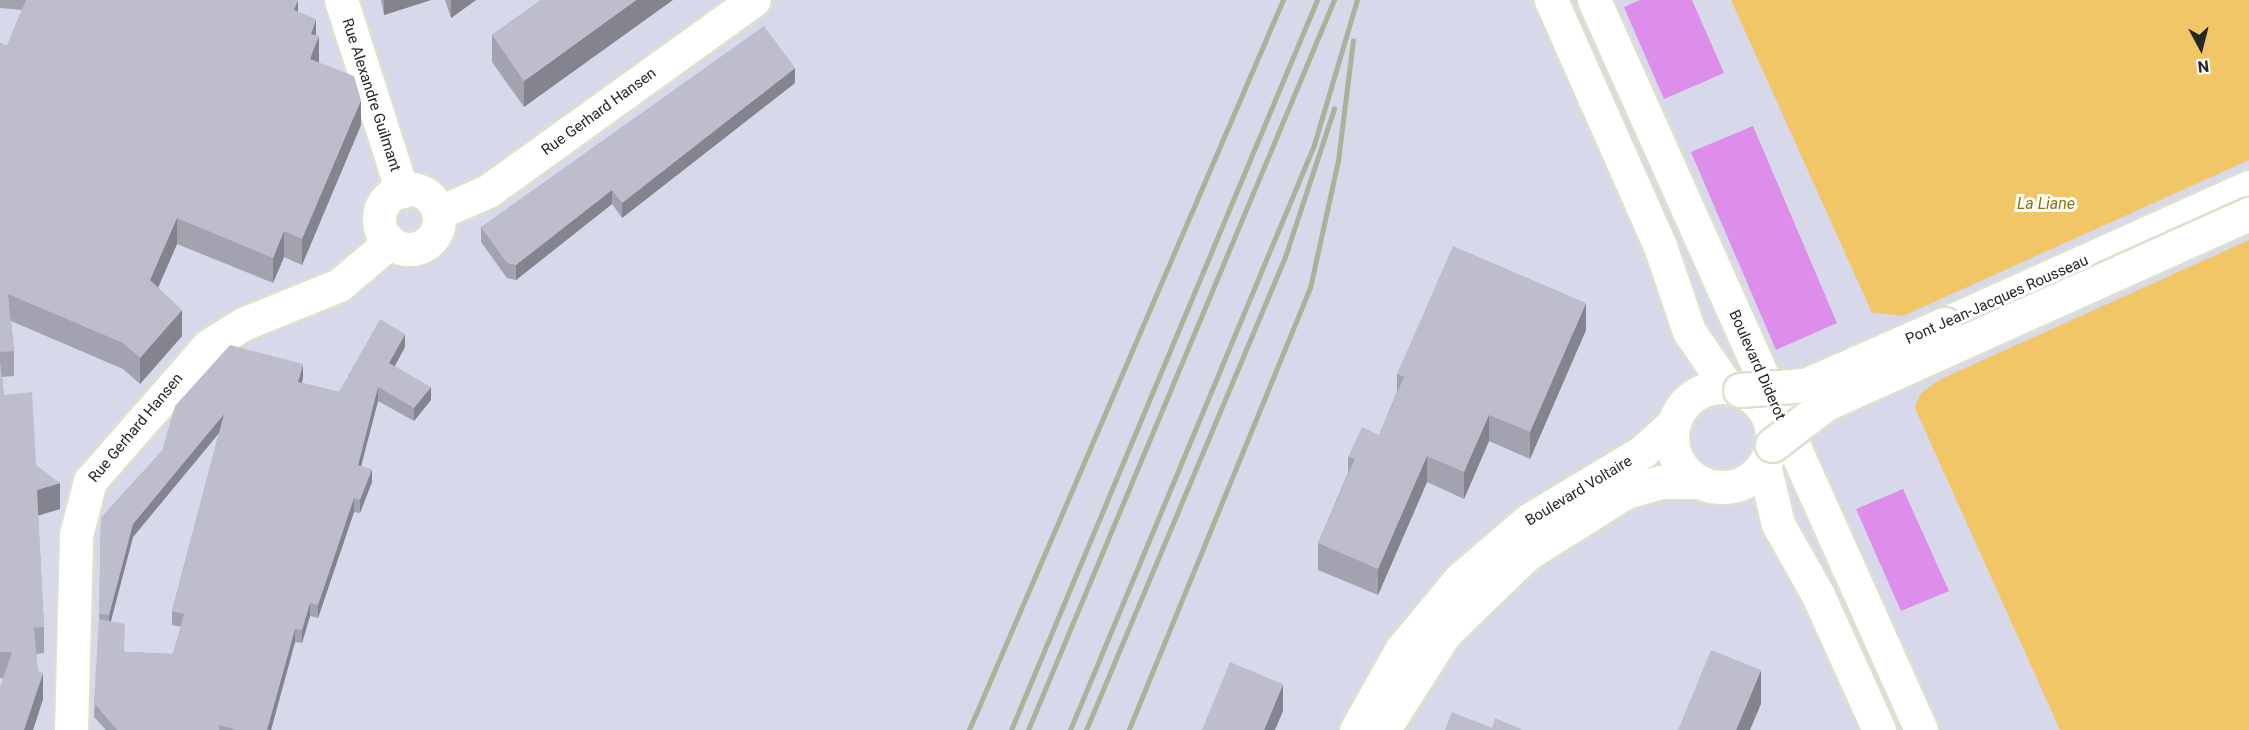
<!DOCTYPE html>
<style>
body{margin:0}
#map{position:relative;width:2249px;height:730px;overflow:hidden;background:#d7d8ea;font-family:Roboto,sans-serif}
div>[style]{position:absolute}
.pitch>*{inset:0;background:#dd8dea}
.water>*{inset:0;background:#f0c667}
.pier>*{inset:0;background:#d7d8ea}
.roads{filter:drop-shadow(2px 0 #dce1cd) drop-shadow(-2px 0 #dce1cd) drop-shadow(0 2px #dce1cd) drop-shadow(0 -2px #dce1cd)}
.minor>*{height:33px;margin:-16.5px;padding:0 16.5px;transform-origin:16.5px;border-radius:16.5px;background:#fff}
.minor>.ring{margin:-16.5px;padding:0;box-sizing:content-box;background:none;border:33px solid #fff;border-radius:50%}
.rail>*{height:4.5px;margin:-2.25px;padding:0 2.25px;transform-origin:2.25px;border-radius:2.25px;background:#abb29b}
.bridges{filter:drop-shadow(2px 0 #dce1cd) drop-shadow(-2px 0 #dce1cd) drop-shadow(0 2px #dce1cd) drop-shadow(0 -2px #dce1cd)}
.minor-bridge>*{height:33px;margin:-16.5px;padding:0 16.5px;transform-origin:16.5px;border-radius:16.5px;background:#fff}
.wall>*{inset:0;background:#a3a3af}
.shaded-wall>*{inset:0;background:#84848f}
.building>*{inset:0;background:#bdbdcc}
span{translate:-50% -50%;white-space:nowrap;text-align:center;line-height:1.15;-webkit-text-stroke:6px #fff;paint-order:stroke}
.street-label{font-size:15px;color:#272727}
.water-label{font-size:16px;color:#90720b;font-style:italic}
.north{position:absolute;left:2171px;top:18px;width:60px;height:60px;-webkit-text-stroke:4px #fff;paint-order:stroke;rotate:173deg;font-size:16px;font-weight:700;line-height:24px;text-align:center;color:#272727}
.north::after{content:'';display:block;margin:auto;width:21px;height:27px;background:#272727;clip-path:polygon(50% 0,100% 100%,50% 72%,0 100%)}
</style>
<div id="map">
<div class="pitch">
<i style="clip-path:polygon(1640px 0,1692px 0,1724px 73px,1664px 99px,1624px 7px)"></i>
<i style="clip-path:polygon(1753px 126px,1837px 323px,1776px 350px,1691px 152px)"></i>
<i style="clip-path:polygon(1903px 489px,1949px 591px,1901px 611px,1856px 509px)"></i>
</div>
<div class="water">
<i style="clip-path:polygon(1731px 0,2249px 0,2249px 730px,2060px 730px)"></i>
</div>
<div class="pier">
<i style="clip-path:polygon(2249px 160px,2249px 240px,1939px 380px,1921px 393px,1912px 413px,1869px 312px,1903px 316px)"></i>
</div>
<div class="roads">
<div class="minor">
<i style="left:341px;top:0;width:201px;rotate:72.3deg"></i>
<i style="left:1551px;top:0;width:269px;rotate:66.1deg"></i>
<i style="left:1660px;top:246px;width:90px;rotate:71.2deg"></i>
<i style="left:1689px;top:331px;width:68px;rotate:55.8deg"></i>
<i style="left:1594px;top:0;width:800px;rotate:65.87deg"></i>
<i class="ring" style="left:379px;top:189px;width:27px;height:27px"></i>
<i style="left:438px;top:213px;width:55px;rotate:-23.7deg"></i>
<i style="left:488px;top:191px;width:327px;rotate:-35.7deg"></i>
<i style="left:1944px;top:324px;width:334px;rotate:-24.2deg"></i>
<i class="ring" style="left:1672px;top:387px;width:67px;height:67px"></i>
<i style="left:1764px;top:465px;width:61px;rotate:76.7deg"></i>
<i style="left:1778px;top:524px;width:81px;rotate:60.6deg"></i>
<i style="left:1818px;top:595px;width:148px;rotate:65.7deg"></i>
<i style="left:71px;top:730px;width:195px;rotate:-88.5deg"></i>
<i style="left:76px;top:535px;width:56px;rotate:-75.5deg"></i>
<i style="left:90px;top:481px;width:179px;rotate:-48.8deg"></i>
<i style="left:208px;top:346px;width:41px;rotate:-32.2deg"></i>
<i style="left:243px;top:324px;width:104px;rotate:-22.1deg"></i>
<i style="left:339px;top:285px;width:67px;rotate:-40.1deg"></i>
<i style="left:1356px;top:730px;width:92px;rotate:-60.6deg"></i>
<i style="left:1401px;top:650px;width:92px;rotate:-50.3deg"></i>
<i style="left:1460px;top:579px;width:91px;rotate:-40.5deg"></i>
<i style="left:1529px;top:520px;width:132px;rotate:-31deg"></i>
<i style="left:1642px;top:452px;width:43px;rotate:-42.2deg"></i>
<i style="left:1383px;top:730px;width:115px;rotate:-57.4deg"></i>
<i style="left:1445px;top:633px;width:114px;rotate:-43.9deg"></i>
<i style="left:1527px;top:554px;width:117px;rotate:-32.1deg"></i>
<i style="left:1626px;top:492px;width:36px;rotate:-16deg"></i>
<i style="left:1661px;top:482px;width:39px"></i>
</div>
</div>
<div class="rail">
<i style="left:1129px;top:729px;width:477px;rotate:-67.7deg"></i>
<i style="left:1310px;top:288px;width:130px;rotate:-77.6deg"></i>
<i style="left:1338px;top:161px;width:121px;rotate:-82.9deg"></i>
<i style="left:969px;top:730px;width:795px;rotate:-66.73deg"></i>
<i style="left:1011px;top:730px;width:792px;rotate:-67.26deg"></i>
<i style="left:1028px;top:730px;width:792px;rotate:-67.26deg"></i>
<i style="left:1070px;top:730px;width:634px;rotate:-67.36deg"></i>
<i style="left:1314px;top:145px;width:151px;rotate:-73.5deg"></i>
<i style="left:1086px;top:730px;width:513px;rotate:-67.18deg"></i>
<i style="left:1285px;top:257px;width:156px;rotate:-71.7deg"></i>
</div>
<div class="bridges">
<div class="minor-bridge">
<i style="left:1740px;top:390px;width:65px;rotate:-4.4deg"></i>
<i style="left:1805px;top:385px;width:152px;rotate:-23.7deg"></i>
<i style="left:1772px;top:445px;width:68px;rotate:-37.2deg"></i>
<i style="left:1826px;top:404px;width:464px;rotate:-24.2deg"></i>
</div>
</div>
<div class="wall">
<i style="clip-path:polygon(0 0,298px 0,298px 12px,316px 35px,318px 63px,361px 125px,302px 265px,284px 257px,273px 283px,177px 244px,158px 288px,182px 336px,140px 384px,123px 369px,11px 321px,14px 351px,14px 376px,2px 377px,4px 395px,36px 465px,60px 509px,38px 515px,44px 627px,44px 653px,36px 654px,38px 671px,43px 699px,33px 730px,0 730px,3px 678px,0 678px,0 43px,7px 46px,22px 10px,0 8px)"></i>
<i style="clip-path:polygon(381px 0,431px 0,384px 15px)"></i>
<i style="clip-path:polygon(445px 0,476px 0,451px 18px)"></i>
<i style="clip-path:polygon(541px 0,524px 107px,492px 62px,492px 35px)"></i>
<i style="clip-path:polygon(795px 83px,622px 218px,612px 204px,516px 280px,507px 278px,481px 242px,481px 227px)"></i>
<i style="clip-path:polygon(1586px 330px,1530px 459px,1489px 441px,1464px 499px,1427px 482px,1378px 595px,1318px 570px,1318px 543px,1348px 473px,1348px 457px,1379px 435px,1397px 392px,1397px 374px)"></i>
<i style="clip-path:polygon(evenodd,405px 347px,395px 366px,431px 400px,414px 421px,378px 401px,361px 466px,372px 482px,360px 513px,354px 512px,318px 618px,310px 616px,302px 643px,295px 642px,271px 730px,106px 730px,94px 717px,99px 624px,101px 518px,162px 451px,303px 377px,302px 383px,339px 392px,405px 347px,219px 433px,172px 611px,172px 625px,181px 627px,173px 654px,125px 652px,111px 621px,133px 537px,219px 433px)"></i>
</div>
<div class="shaded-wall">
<i style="clip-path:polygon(298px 0,298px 26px,294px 10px)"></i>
<i style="clip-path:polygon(384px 0,431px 0,384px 15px)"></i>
<i style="clip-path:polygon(451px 0,476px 0,451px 18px)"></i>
<i style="clip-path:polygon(636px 0,673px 0,524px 107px,524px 81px)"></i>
<i style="clip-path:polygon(316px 19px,316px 42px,319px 36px,319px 62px,310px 85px,311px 34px)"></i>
<i style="clip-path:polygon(795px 68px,795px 83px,622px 218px,622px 203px)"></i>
<i style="clip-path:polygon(361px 100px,361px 125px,302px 265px,302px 239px)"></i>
<i style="clip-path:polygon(612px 190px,612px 204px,516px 280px,516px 265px)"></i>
<i style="clip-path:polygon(177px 218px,177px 244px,150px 306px,150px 280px)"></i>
<i style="clip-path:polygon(284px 231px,284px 257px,273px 283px,273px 258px)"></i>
<i style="clip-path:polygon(1586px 303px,1586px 330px,1530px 459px,1530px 432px)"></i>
<i style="clip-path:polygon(182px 310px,182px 336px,140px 384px,140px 358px)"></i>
<i style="clip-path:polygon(405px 334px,405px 347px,389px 376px,389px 363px)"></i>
<i style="clip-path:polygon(303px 364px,303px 377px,298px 395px,298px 382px)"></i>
<i style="clip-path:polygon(378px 387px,378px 401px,358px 478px,358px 465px)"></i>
<i style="clip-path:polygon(431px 387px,431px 400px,414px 421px,414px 408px)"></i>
<i style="clip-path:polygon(224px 414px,224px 427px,133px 537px,109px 628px,109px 615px,133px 524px)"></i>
<i style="clip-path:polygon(1489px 415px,1489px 441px,1464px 499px,1464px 472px)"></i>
<i style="clip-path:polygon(1427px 456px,1427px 482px,1378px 595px,1378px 569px)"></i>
<i style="clip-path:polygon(372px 469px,372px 482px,360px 513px,360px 500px)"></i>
<i style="clip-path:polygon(60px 483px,60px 509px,37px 516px,37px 490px)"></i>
<i style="clip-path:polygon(354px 498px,354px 512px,318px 618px,318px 605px)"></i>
<i style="clip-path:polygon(310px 603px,310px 616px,302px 643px,302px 630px)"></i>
<i style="clip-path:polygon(295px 629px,295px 642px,271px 730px,267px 730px)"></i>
<i style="clip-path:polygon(1761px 670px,1761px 704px,1750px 730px,1736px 730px)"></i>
<i style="clip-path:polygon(43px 673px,43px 699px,33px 730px,24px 730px)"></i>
<i style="clip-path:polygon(1283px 684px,1283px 711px,1275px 730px,1264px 730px)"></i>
</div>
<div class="building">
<i style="clip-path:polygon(26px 0,298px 0,294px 10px,316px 19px,311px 34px,319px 36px,310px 59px,354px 76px,361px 100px,302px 239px,284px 231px,273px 258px,177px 218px,150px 280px,182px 310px,140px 358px,123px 343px,8px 294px,14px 351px,0 352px,0 43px,7px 46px)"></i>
<i style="clip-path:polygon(541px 0,636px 0,524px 81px,492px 35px)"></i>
<i style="clip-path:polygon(764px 26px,795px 68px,622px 203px,612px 190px,516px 265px,507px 263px,481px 227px)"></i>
<i style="clip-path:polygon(1453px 246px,1586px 303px,1530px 432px,1489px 415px,1464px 472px,1427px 456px,1378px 569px,1318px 543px,1355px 459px,1348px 457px,1362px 427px,1379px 435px,1404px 377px,1397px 374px)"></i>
<i style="clip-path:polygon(380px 319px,405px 334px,389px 363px,431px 387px,414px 408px,378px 387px,358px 465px,372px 469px,360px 500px,354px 498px,318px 605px,310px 603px,302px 630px,295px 629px,267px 730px,237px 730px,219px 725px,219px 730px,117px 730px,94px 703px,99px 619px,125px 624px,124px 652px,173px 654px,184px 614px,172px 611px,224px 414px,133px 524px,109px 615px,99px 614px,101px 518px,162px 451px,175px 406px,230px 345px,303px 364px,298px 382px,339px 392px)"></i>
<i style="clip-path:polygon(0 361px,4px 395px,32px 392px,36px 465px,60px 483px,37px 490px,44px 627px,34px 628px,38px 671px,43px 673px,24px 730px,0 730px,0 687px,12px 652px,0 652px)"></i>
<i style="clip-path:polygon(1711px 650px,1761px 670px,1736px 730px,1678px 730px)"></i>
<i style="clip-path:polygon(1230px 662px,1283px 684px,1264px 730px,1202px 730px)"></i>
<i style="clip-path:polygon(1452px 712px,1492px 728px,1495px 718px,1523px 730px,1445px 730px)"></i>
</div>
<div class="street-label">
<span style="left:371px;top:95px;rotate:72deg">Rue Alexandre Guilmant</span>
<span style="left:599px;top:112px;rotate:-36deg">Rue Gerhard Hansen</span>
<span style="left:1997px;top:300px;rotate:-24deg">Pont Jean-Jacques Rousseau</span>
<span style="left:1757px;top:365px;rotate:66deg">Boulevard Diderot</span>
<span style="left:136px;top:428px;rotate:-50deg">Rue Gerhard Hansen</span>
<span style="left:1579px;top:491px;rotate:-31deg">Boulevard Voltaire</span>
</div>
<div class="water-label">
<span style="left:2046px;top:204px">La Liane</span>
</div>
<div class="north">N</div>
</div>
